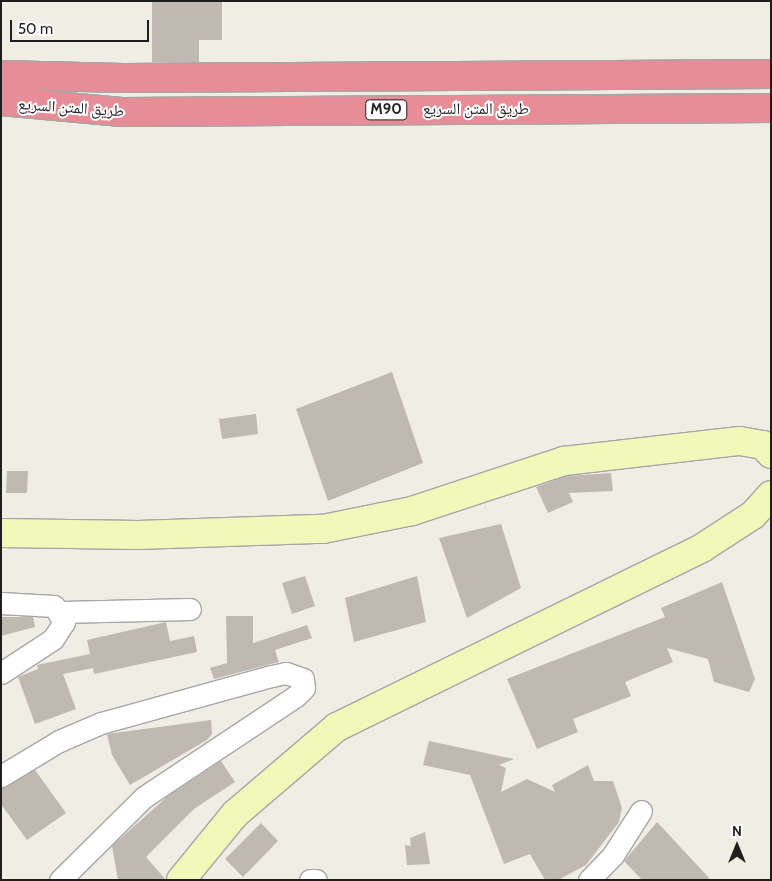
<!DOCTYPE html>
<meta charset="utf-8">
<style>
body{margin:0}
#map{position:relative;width:772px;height:881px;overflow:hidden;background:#f0ede5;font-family:Cabin,"Noto Naskh Arabic",sans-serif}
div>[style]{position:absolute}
.building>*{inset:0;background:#c0b9b1}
.roads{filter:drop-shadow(1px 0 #a6a6a6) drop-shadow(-1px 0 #a6a6a6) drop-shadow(0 1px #a6a6a6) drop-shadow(0 -1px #a6a6a6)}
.street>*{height:21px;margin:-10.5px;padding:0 10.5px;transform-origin:10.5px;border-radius:10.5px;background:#fff}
.secondary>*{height:28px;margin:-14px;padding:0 14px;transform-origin:14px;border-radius:14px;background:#f1f9ba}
.highway>*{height:28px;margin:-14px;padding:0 14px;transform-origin:14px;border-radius:14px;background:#e68d97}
span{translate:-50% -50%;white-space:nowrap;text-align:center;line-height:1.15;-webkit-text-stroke:4px #fff;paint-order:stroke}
.shield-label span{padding:1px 4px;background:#fff;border:1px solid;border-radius:4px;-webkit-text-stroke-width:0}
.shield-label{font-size:15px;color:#1f1f1f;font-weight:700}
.street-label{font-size:16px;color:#1f1f1f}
.frame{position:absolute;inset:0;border:2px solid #1f1f1f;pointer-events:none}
.north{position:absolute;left:712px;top:821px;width:50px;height:50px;-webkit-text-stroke:4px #fff;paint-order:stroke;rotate:0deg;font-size:14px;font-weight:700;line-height:20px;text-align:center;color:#1f1f1f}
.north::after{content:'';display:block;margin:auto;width:18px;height:22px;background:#1f1f1f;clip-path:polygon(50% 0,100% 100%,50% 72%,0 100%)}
.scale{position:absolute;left:10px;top:20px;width:139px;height:22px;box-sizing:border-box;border:2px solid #1f1f1f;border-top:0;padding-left:6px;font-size:15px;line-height:18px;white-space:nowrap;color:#1f1f1f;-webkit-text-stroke:4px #fff;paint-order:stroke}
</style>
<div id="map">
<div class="building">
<i style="clip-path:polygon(152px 1px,222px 1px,222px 40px,199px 40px,199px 62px,152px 62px)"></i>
<i style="clip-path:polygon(392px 372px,423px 463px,328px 501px,296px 409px)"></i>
<i style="clip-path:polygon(256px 414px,258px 434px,222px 439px,219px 419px)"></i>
<i style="clip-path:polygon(7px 471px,28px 471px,27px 493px,6px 493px)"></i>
<i style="clip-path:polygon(611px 473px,613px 491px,569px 493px,573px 502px,548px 513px,536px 487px,567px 476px)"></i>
<i style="clip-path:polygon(501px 524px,521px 588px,467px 618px,439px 538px)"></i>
<i style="clip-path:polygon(305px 576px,315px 606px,292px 614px,282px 583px)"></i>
<i style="clip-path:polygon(417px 576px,426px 622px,354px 642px,345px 598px)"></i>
<i style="clip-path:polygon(722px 582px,755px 679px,749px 692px,714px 682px,708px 659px,667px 648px,673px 662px,625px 682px,631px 696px,573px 719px,578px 732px,537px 749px,507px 679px,665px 617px,661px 608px)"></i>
<i style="clip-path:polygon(226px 616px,253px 616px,253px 643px,307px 625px,312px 638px,275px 650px,279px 662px,214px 679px,210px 668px,227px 663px)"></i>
<i style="clip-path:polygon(1px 617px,33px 617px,35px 627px,1px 636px)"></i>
<i style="clip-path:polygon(166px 622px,170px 641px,194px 636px,197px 652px,94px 674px,93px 668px,63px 674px,76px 709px,35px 724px,18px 677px,38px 669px,37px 665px,90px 654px,87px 640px)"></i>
<i style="clip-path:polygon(211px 720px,212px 734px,207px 740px,130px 785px,112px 755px,107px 734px)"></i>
<i style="clip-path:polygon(429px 741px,514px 759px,499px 765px,506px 768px,501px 792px,527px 779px,555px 792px,552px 785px,588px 765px,594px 781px,613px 781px,622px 808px,619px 822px,586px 865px,558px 880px,545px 880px,530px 854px,504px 864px,470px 775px,423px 765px)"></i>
<i style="clip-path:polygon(221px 761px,235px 782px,194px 809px,146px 857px,166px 880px,118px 880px,112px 846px,168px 796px)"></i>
<i style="clip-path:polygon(35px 770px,66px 813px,27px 840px,1px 804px,1px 788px)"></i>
<i style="clip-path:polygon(657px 822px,711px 880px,642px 880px,624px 861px)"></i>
<i style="clip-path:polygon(261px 823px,278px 841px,243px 877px,225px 859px)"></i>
<i style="clip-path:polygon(425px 832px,430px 864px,407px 865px,405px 845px,411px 846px,410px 838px)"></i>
</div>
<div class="roads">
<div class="street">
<i style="left:1px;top:603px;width:53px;rotate:3.2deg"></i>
<i style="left:54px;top:606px;width:19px;rotate:58deg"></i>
<i style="left:64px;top:622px;width:20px;rotate:123deg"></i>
<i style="left:53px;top:639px;width:62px;rotate:146.8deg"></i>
<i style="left:61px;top:612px;width:129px;rotate:-1.3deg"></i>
<i style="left:1px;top:776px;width:68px;rotate:-31.1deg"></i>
<i style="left:59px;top:741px;width:46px;rotate:-23.2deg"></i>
<i style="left:101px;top:723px;width:177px;rotate:-15.4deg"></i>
<i style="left:272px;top:676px;width:14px;rotate:-12deg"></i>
<i style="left:286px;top:673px;width:18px;rotate:19deg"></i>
<i style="left:303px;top:679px;width:9px;rotate:84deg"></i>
<i style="left:304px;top:688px;width:11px;rotate:135deg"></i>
<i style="left:296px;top:696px;width:182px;rotate:146.4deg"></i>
<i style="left:144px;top:797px;width:118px;rotate:135.3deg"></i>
<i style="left:310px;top:880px;width:6px"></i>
<i style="left:589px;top:880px;width:35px;rotate:-46deg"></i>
<i style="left:613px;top:855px;width:52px;rotate:-57.5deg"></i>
</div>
<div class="secondary">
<i style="left:1px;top:533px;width:137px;rotate:0.8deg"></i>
<i style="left:138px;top:535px;width:185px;rotate:-1.9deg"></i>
<i style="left:323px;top:529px;width:91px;rotate:-11.4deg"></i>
<i style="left:412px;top:511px;width:160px;rotate:-18.2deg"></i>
<i style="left:564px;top:461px;width:177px;rotate:-6.5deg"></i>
<i style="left:740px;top:441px;width:23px;rotate:10deg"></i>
<i style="left:763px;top:445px;width:12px;rotate:48deg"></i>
<i style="left:181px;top:880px;width:85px;rotate:-50.7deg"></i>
<i style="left:235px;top:814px;width:134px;rotate:-40.5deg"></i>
<i style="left:337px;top:727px;width:407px;rotate:-26.1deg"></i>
<i style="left:702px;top:548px;width:61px;rotate:-32.9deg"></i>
<i style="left:753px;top:515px;width:27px;rotate:-48deg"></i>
</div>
<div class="highway">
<i style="left:1px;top:75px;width:122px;rotate:1.4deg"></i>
<i style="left:123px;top:78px;width:648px;rotate:-0.35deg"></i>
<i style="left:1px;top:101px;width:121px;rotate:5.2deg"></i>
<i style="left:122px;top:112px;width:649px;rotate:-0.35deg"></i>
</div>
</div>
<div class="shield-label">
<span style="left:386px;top:110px">M90</span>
</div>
<div class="street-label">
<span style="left:71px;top:108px;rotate:4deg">طريق المتن السريع</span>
<span style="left:476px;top:109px">طريق المتن السريع</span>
</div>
<div class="frame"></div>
<div class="north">N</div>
<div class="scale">50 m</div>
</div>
